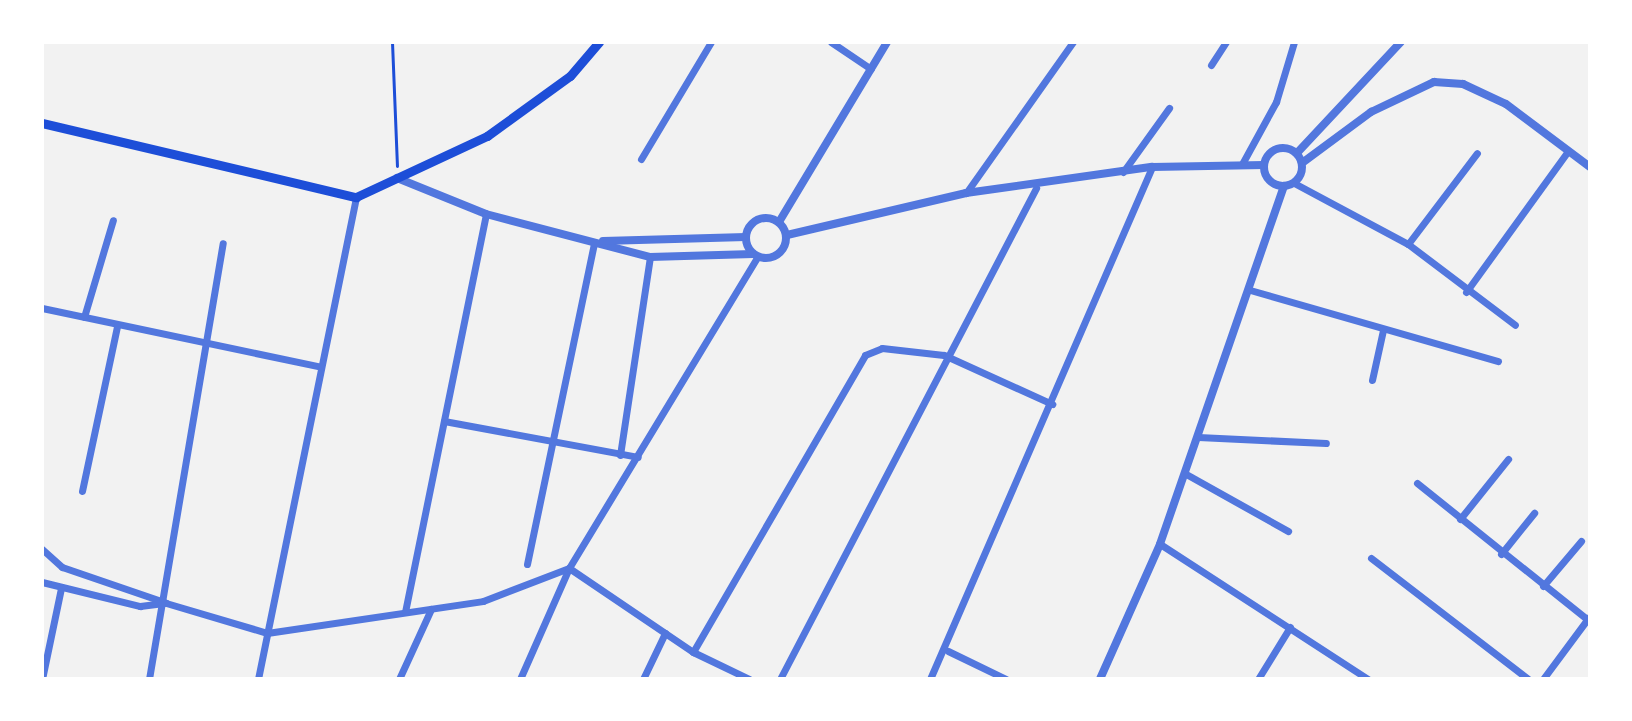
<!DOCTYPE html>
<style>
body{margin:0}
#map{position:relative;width:1632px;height:721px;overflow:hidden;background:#f2f2f2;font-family:Manrope,sans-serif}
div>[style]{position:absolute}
.path>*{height:3px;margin:-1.5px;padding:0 1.5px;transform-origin:1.5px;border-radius:1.5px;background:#1d4ed8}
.minor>*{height:7px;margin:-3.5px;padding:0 3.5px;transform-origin:3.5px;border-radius:3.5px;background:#5277de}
.tertiary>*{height:8px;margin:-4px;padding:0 4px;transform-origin:4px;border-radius:4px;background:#5277de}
.tertiary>.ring{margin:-4px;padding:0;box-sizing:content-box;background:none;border:8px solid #5277de;border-radius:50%}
.secondary>*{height:9px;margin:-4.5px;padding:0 4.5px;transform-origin:4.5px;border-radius:4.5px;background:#1d4ed8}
span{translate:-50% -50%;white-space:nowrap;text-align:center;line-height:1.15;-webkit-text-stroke:6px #fff;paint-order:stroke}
.frame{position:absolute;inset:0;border:44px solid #fff;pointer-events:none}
</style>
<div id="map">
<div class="path">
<i style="left:392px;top:42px;width:124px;rotate:87.7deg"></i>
</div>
<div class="minor">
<i style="left:831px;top:42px;width:48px;rotate:34deg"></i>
<i style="left:1211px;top:65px;width:27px;rotate:-57deg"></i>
<i style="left:641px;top:159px;width:136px;rotate:-59.1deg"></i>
<i style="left:1242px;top:164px;width:71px;rotate:-61.3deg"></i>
<i style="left:1276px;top:102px;width:63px;rotate:-73.3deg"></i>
<i style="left:1123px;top:172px;width:79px;rotate:-54.3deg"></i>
<i style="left:1294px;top:183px;width:129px;rotate:28.2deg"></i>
<i style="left:1408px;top:244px;width:134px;rotate:37.1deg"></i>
<i style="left:966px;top:193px;width:185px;rotate:-54.7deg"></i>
<i style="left:1408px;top:244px;width:114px;rotate:-52.8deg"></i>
<i style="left:1250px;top:290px;width:258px;rotate:16deg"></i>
<i style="left:1466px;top:292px;width:174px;rotate:-54.1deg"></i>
<i style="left:42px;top:308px;width:282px;rotate:11.9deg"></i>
<i style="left:84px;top:317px;width:101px;rotate:-73.4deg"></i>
<i style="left:1372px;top:380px;width:51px;rotate:-77.6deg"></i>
<i style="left:444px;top:421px;width:197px;rotate:10.5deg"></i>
<i style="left:1198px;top:437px;width:128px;rotate:2.7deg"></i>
<i style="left:620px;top:455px;width:200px;rotate:-81.4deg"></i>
<i style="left:1186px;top:474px;width:117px;rotate:29.2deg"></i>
<i style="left:1417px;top:483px;width:218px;rotate:38.7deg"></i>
<i style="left:82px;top:491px;width:169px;rotate:-78deg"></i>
<i style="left:1460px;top:519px;width:77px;rotate:-51.3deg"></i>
<i style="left:1160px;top:544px;width:248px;rotate:33deg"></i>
<i style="left:42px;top:549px;width:27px;rotate:42deg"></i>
<i style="left:62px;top:567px;width:108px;rotate:18.9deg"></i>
<i style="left:1501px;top:554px;width:53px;rotate:-51.2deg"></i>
<i style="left:1371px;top:558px;width:198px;rotate:37.6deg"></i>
<i style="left:527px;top:564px;width:329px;rotate:-78.2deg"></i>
<i style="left:569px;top:568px;width:150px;rotate:34.1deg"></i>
<i style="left:693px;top:652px;width:62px;rotate:25.7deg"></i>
<i style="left:42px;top:582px;width:101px;rotate:13.8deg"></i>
<i style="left:140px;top:606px;width:26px;rotate:-7deg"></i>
<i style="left:166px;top:603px;width:105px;rotate:16.5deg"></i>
<i style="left:267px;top:633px;width:218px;rotate:-8.4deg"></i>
<i style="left:483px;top:601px;width:92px;rotate:-21deg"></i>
<i style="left:1543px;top:586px;width:59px;rotate:-49.8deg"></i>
<i style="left:405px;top:612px;width:406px;rotate:-78.5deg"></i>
<i style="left:948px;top:651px;width:64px;rotate:25.8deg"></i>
<i style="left:693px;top:652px;width:343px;rotate:-59.9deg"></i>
<i style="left:865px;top:355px;width:18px;rotate:-22deg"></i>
<i style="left:882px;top:348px;width:62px;rotate:6.4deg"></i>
<i style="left:944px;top:355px;width:119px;rotate:24.4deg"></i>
<i style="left:42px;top:679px;width:93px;rotate:-78.2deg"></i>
<i style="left:149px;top:679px;width:442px;rotate:-80.4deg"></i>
<i style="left:258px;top:679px;width:492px;rotate:-78.5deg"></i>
<i style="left:399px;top:679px;width:77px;rotate:-65.4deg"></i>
<i style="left:520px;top:679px;width:121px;rotate:-66.2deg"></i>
<i style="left:569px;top:568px;width:363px;rotate:-58.8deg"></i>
<i style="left:643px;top:679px;width:51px;rotate:-64.4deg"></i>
<i style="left:780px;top:679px;width:554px;rotate:-62.46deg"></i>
<i style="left:930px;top:679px;width:558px;rotate:-66.56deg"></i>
<i style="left:1258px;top:679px;width:61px;rotate:-58.4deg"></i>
<i style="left:1543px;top:679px;width:77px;rotate:-53.4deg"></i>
</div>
<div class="tertiary">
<i class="ring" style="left:1264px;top:148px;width:30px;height:30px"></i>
<i style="left:1297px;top:153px;width:152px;rotate:-46.9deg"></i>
<i style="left:1302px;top:163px;width:86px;rotate:-36.5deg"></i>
<i style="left:1371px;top:112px;width:70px;rotate:-25.5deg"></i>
<i style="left:1434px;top:82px;width:29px;rotate:4deg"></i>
<i style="left:1463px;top:84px;width:47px;rotate:24.9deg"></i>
<i style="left:1506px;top:104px;width:105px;rotate:36.9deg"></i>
<i style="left:397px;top:178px;width:96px;rotate:22deg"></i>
<i style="left:486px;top:214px;width:170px;rotate:14.7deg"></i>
<i style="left:650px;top:257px;width:103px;rotate:-1.7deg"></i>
<i class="ring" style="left:746px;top:218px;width:32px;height:32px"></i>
<i style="left:779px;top:222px;width:210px;rotate:-59deg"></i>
<i style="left:787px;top:235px;width:184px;rotate:-13.2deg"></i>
<i style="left:966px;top:193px;width:188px;rotate:-8deg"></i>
<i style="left:1152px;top:167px;width:112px;rotate:-1deg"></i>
<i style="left:603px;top:241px;width:143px;rotate:-1.6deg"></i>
<i style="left:1100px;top:679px;width:148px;rotate:-66deg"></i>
<i style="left:1160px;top:544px;width:379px;rotate:-70.9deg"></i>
</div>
<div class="secondary">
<i style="left:42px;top:123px;width:323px;rotate:13.3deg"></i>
<i style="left:356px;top:197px;width:145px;rotate:-25deg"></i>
<i style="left:487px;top:136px;width:102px;rotate:-35.9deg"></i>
<i style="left:570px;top:76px;width:45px;rotate:-49.5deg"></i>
</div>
<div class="frame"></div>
</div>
